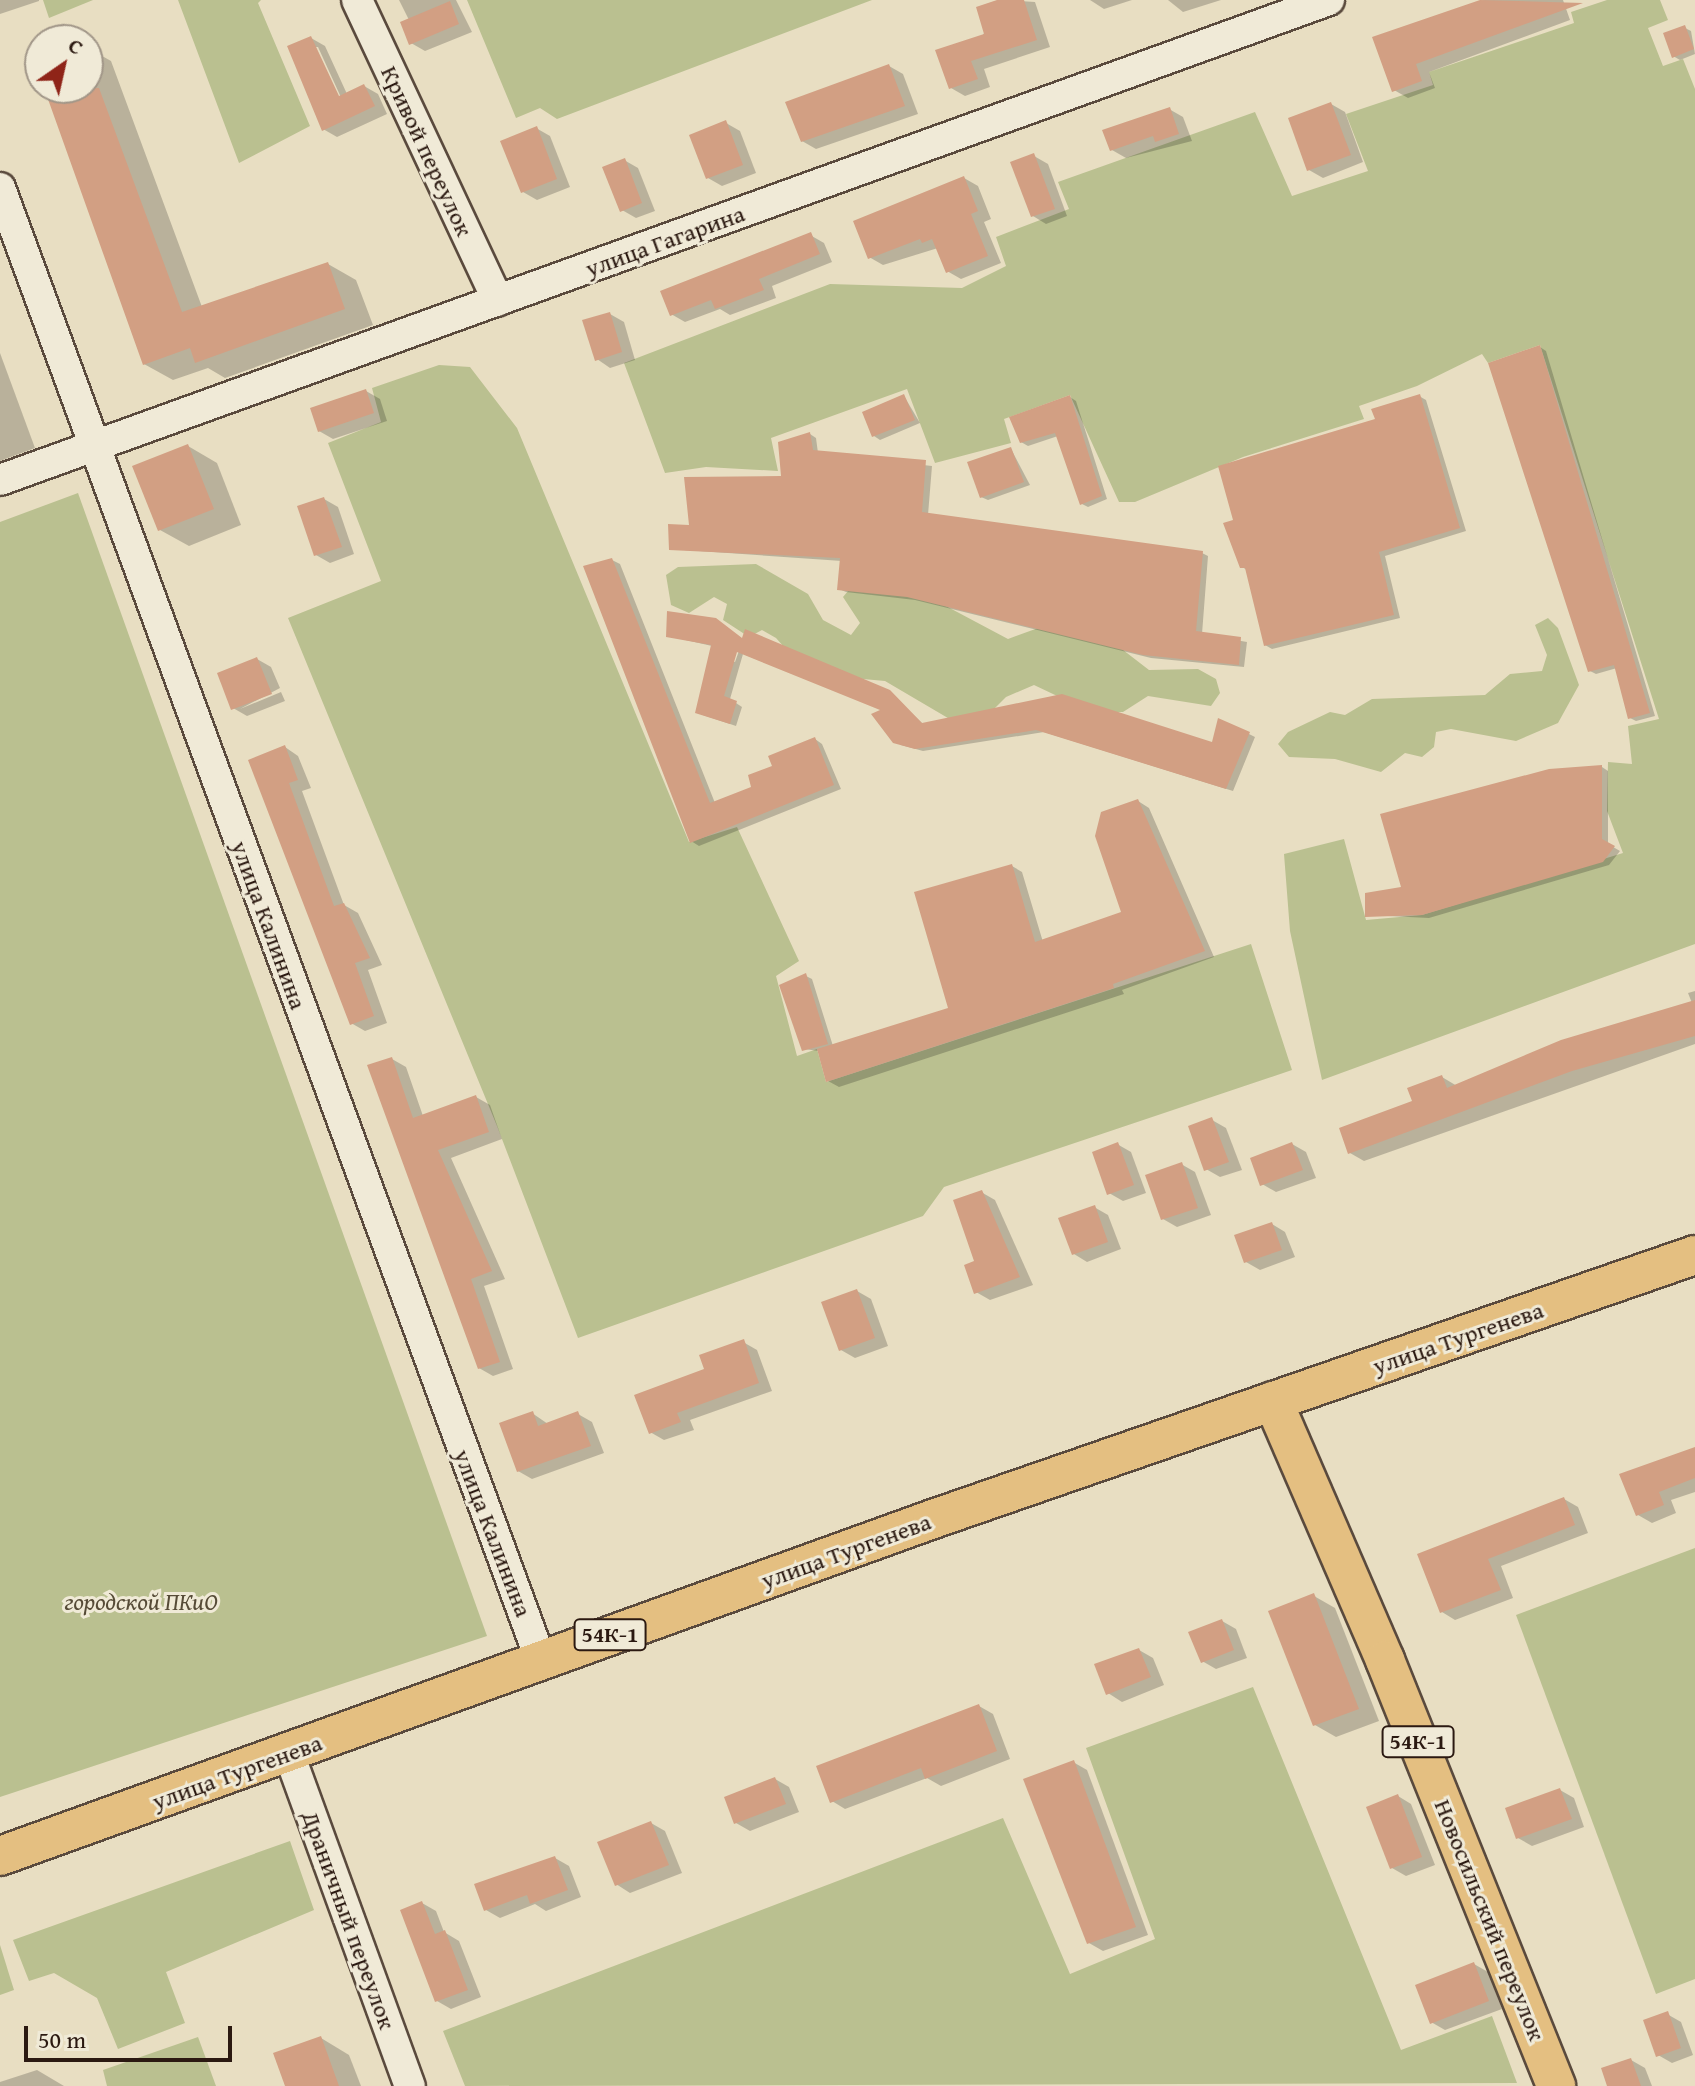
<!DOCTYPE html>
<meta charset="utf-8">
<style>
body{margin:0}
#map{position:relative;width:1695px;height:2086px;overflow:hidden;background:#e8dec2;font-family:"Gentium Book Plus",serif}
div>[style]{position:absolute}
.green>*{inset:0;background:#bac090}
.shadow>*{inset:0;background:#0003}
.building>*{inset:0;background:#d29f83}
.roads{filter:drop-shadow(2px 0 #5a4a3d) drop-shadow(-2px 0 #5a4a3d) drop-shadow(0 2px #5a4a3d) drop-shadow(0 -2px #5a4a3d)}
.minor>*{height:30px;margin:-15px;padding:0 15px;transform-origin:15px;border-radius:15px;background:#f0ead7}
.major>*{height:38px;margin:-19px;padding:0 19px;transform-origin:19px;border-radius:19px;background:#e4bf81}
span{translate:-50% -50%;white-space:nowrap;text-align:center;line-height:1.15;-webkit-text-stroke:6px #f0ead7;paint-order:stroke}
.shield-label span{padding:2px 6px;background:#f0ead7;border:2px solid;border-radius:6px;-webkit-text-stroke-width:0}
.shield-label{font-size:22px;color:#2b1911;font-weight:700}
.street-label{font-size:24px;color:#2b1911}
.park-label{font-size:24px;color:#564b37;font-style:italic}
.north{position:absolute;left:24px;top:24px;width:80px;height:80px;box-sizing:border-box;background:#f0ead7;border:2px solid #a19688;border-radius:50%;rotate:34deg;font-size:22px;font-weight:700;line-height:32px;text-align:center;color:#2b1911}
.north::after{content:'';display:block;margin:auto;width:28px;height:36px;background:#8f2418;clip-path:polygon(50% 0,100% 100%,50% 72%,0 100%)}
.scale{position:absolute;left:24px;top:2026px;width:208px;height:36px;box-sizing:border-box;border:4px solid #2b1911;border-top:0;padding-left:10px;font-size:24px;line-height:28px;white-space:nowrap;color:#2b1911;-webkit-text-stroke:6px #f0ead7;paint-order:stroke}
</style>
<div id="map">
<div class="green">
<i style="clip-path:polygon(43px 0,93px 0,49px 18px)"></i>
<i style="clip-path:polygon(178px 0,261px 0,258px 3px,310px 126px,239px 163px)"></i>
<i style="clip-path:polygon(467px 0,872px 0,557px 119px,540px 108px,516px 118px)"></i>
<i style="clip-path:polygon(1607px 0,1660px 0,1668px 20px,1648px 28px,1663px 66px,1683px 59px,1695px 89px,1695px 944px,1322px 1080px,1290px 931px,1284px 854px,1344px 839px,1366px 920px,1422px 915px,1623px 853px,1607px 811px,1608px 762px,1632px 764px,1628px 726px,1659px 719px,1540px 345px,1488px 363px,1482px 354px,1417px 386px,1359px 406px,1364px 419px,1243px 457px,1135px 502px,1119px 502px,1070px 395px,1004px 419px,1011px 443px,935px 463px,907px 389px,771px 438px,778px 471px,706px 467px,665px 473px,624px 363px,830px 284px,962px 288px,1006px 266px,996px 237px,1069px 209px,1058px 182px,1255px 112px,1292px 196px,1368px 171px,1346px 114px,1433px 85px,1429px 72px,1574px 23px,1571px 12px)"></i>
<i style="clip-path:polygon(439px 365px,470px 367px,517px 428px,689px 842px,737px 827px,799px 961px,776px 976px,797px 1056px,817px 1049px,826px 1082px,1251px 944px,1292px 1070px,944px 1187px,923px 1216px,578px 1338px,497px 1126px,288px 618px,381px 581px,328px 443px,381px 422px,372px 388px)"></i>
<i style="clip-path:polygon(78px 493px,487px 1636px,0 1797px,0 522px)"></i>
<i style="clip-path:polygon(756px 564px,808px 594px,823px 620px,851px 635px,860px 623px,843px 597px,853px 585px,912px 588px,1008px 639px,1052px 623px,1114px 643px,1149px 670px,1198px 669px,1216px 679px,1220px 693px,1211px 706px,1148px 696px,1123px 712px,1091px 712px,1034px 685px,1006px 697px,983px 720px,953px 721px,885px 681px,808px 674px,776px 638px,762px 630px,749px 637px,723px 620px,727px 604px,714px 597px,689px 613px,671px 605px,666px 575px,678px 567px)"></i>
<i style="clip-path:polygon(1548px 618px,1558px 628px,1579px 685px,1558px 723px,1516px 741px,1451px 729px,1436px 732px,1434px 747px,1422px 757px,1405px 753px,1381px 772px,1335px 759px,1289px 757px,1278px 744px,1288px 732px,1330px 712px,1345px 715px,1372px 699px,1485px 695px,1510px 674px,1542px 671px,1547px 655px,1535px 625px)"></i>
<i style="clip-path:polygon(1695px 1548px,1695px 1979px,1656px 1994px,1516px 1615px)"></i>
<i style="clip-path:polygon(1253px 1687px,1401px 2050px,1492px 2016px,1517px 2083px,465px 2086px,443px 2031px,1003px 1818px,1070px 1974px,1155px 1939px,1086px 1748px)"></i>
<i style="clip-path:polygon(290px 1841px,314px 1910px,166px 1972px,185px 2023px,118px 2049px,97px 1998px,54px 1973px,29px 1981px,13px 1940px)"></i>
<i style="clip-path:polygon(0 1945px,14px 1990px,0 1995px)"></i>
<i style="clip-path:polygon(198px 2037px,216px 2086px,107px 2086px,103px 2070px)"></i>
</div>
<div class="shadow">
<i style="clip-path:polygon(0 0,39px 0,39px 1px,0 14px)"></i>
<i style="clip-path:polygon(399px 0,456px 0,472px 32px,425px 51px,411px 43px,409px 20px)"></i>
<i style="clip-path:polygon(1004px 0,1035px 2px,1050px 47px,984px 69px,990px 87px,965px 96px,951px 88px)"></i>
<i style="clip-path:polygon(1090px 0,1132px 0,1104px 9px)"></i>
<i style="clip-path:polygon(1168px 0,1221px 0,1183px 12px)"></i>
<i style="clip-path:polygon(1484px 0,1563px 0,1570px 20px,1429px 72px,1435px 88px,1408px 98px,1394px 90px,1374px 39px)"></i>
<i style="clip-path:polygon(1685px 28px,1691px 31px,1695px 54px,1680px 60px,1673px 56px)"></i>
<i style="clip-path:polygon(evenodd,311px 38px,325px 46px,347px 94px,364px 86px,378px 94px,387px 114px,337px 137px,323px 129px,311px 38px,314px 47px,318px 47px,344px 104px,341px 106px,314px 47px)"></i>
<i style="clip-path:polygon(88px 48px,111px 61px,202px 307px,328px 264px,356px 280px,373px 325px,225px 378px,208px 368px,173px 380px,144px 364px,46px 88px,88px 88px)"></i>
<i style="clip-path:polygon(889px 66px,903px 74px,918px 114px,816px 149px,802px 141px)"></i>
<i style="clip-path:polygon(1331px 104px,1345px 112px,1363px 162px,1323px 178px,1309px 170px)"></i>
<i style="clip-path:polygon(1169px 109px,1183px 117px,1192px 141px,1126px 158px,1112px 150px)"></i>
<i style="clip-path:polygon(726px 123px,740px 131px,756px 173px,722px 186px,708px 178px)"></i>
<i style="clip-path:polygon(536px 128px,550px 136px,570px 187px,537px 200px,523px 192px)"></i>
<i style="clip-path:polygon(1034px 156px,1048px 164px,1067px 216px,1046px 224px,1033px 216px)"></i>
<i style="clip-path:polygon(624px 160px,638px 168px,655px 211px,636px 218px,622px 210px)"></i>
<i style="clip-path:polygon(964px 178px,978px 186px,991px 219px,984px 222px,1001px 263px,961px 279px,947px 271px,938px 248px,883px 265px,869px 257px)"></i>
<i style="clip-path:polygon(810px 235px,824px 243px,832px 262px,772px 286px,776px 298px,730px 315px,720px 309px,685px 322px,671px 314px)"></i>
<i style="clip-path:polygon(610px 314px,624px 322px,635px 360px,610px 368px,597px 359px)"></i>
<i style="clip-path:polygon(1540px 347px,1546px 351px,1655px 716px,1636px 721px,1630px 718px,1617px 668px,1596px 674px,1590px 671px)"></i>
<i style="clip-path:polygon(0 353px,35px 448px,0 461px)"></i>
<i style="clip-path:polygon(366px 391px,380px 399px,387px 421px,333px 439px,319px 431px)"></i>
<i style="clip-path:polygon(904px 396px,920px 423px,880px 440px,874px 436px)"></i>
<i style="clip-path:polygon(1419px 396px,1426px 400px,1466px 531px,1385px 556px,1400px 618px,1272px 649px,1265px 645px,1247px 570px,1242px 567px,1236px 522px,1377px 420px)"></i>
<i style="clip-path:polygon(1070px 397px,1076px 401px,1107px 499px,1088px 507px,1082px 504px,1058px 436px,1028px 446px,1021px 442px)"></i>
<i style="clip-path:polygon(810px 434px,816px 438px,818px 453px,932px 466px,928px 515px,1202px 553px,1208px 556px,1202px 634px,1247px 642px,1244px 667px,1151px 658px,915px 600px,846px 592px,839px 589px,842px 561px,670px 549px,692px 527px,784px 478px)"></i>
<i style="clip-path:polygon(188px 446px,217px 463px,241px 525px,189px 546px,160px 530px)"></i>
<i style="clip-path:polygon(1011px 449px,1030px 485px,988px 500px,981px 497px)"></i>
<i style="clip-path:polygon(324px 499px,338px 507px,354px 554px,330px 563px,316px 555px)"></i>
<i style="clip-path:polygon(612px 560px,620px 564px,715px 803px,753px 789px,815px 739px,822px 744px,841px 789px,699px 846px,691px 841px)"></i>
<i style="clip-path:polygon(evenodd,668px 636px,743px 640px,889px 692px,924px 725px,1062px 696px,1213px 745px,1249px 734px,1255px 737px,1233px 791px,1044px 732px,923px 751px,901px 745px,884px 710px,743px 654px,730px 699px,742px 707px,736px 726px,703px 715px,712px 646px,668px 636px,736px 647px,740px 648px,735px 662px,732px 661px,736px 647px)"></i>
<i style="clip-path:polygon(257px 659px,271px 667px,280px 688px,240px 709px,281px 692px,285px 701px,247px 716px,233px 708px)"></i>
<i style="clip-path:polygon(285px 747px,298px 756px,311px 788px,302px 791px,344px 905px,358px 913px,382px 965px,368px 970px,387px 1023px,365px 1031px,351px 1023px,250px 761px)"></i>
<i style="clip-path:polygon(1602px 767px,1608px 771px,1608px 844px,1620px 851px,1609px 865px,1429px 918px,1367px 915px)"></i>
<i style="clip-path:polygon(1138px 801px,1149px 808px,1214px 957px,1122px 990px,1124px 994px,839px 1087px,828px 1081px,819px 1051px,804px 1049px,806px 976px,812px 979px,833px 1046px,951px 1010px,1012px 866px,1022px 872px,1043px 942px,1123px 913px)"></i>
<i style="clip-path:polygon(1695px 991px,1695px 1044px,1364px 1161px,1350px 1153px,1442px 1077px,1457px 1086px,1692px 1003px,1688px 993px)"></i>
<i style="clip-path:polygon(392px 1059px,406px 1067px,423px 1116px,476px 1097px,490px 1105px,502px 1139px,451px 1158px,505px 1279px,484px 1286px,513px 1369px,493px 1376px,479px 1368px)"></i>
<i style="clip-path:polygon(1212px 1120px,1226px 1128px,1242px 1170px,1220px 1177px,1206px 1169px)"></i>
<i style="clip-path:polygon(1117px 1144px,1131px 1152px,1146px 1193px,1123px 1201px,1109px 1193px)"></i>
<i style="clip-path:polygon(1292px 1144px,1306px 1152px,1316px 1178px,1276px 1192px,1262px 1184px)"></i>
<i style="clip-path:polygon(1181px 1164px,1195px 1172px,1211px 1215px,1177px 1227px,1163px 1219px)"></i>
<i style="clip-path:polygon(981px 1192px,995px 1200px,1033px 1285px,990px 1300px,976px 1292px)"></i>
<i style="clip-path:polygon(1094px 1207px,1108px 1215px,1121px 1249px,1087px 1262px,1074px 1254px)"></i>
<i style="clip-path:polygon(1272px 1224px,1285px 1232px,1295px 1257px,1260px 1270px,1246px 1262px)"></i>
<i style="clip-path:polygon(857px 1291px,871px 1299px,888px 1346px,855px 1358px,841px 1350px)"></i>
<i style="clip-path:polygon(743px 1342px,757px 1350px,772px 1391px,690px 1420px,694px 1430px,664px 1440px,650px 1432px,707px 1371px)"></i>
<i style="clip-path:polygon(532px 1413px,548px 1424px,578px 1414px,592px 1422px,604px 1453px,532px 1479px,518px 1471px)"></i>
<i style="clip-path:polygon(1695px 1450px,1695px 1492px,1671px 1500px,1676px 1513px,1652px 1523px,1638px 1515px)"></i>
<i style="clip-path:polygon(1564px 1499px,1578px 1507px,1588px 1533px,1501px 1566px,1513px 1598px,1455px 1620px,1442px 1612px,1419px 1555px)"></i>
<i style="clip-path:polygon(1314px 1596px,1335px 1608px,1379px 1721px,1336px 1737px,1315px 1725px)"></i>
<i style="clip-path:polygon(1222px 1621px,1236px 1629px,1247px 1658px,1216px 1669px,1202px 1661px)"></i>
<i style="clip-path:polygon(1139px 1650px,1153px 1658px,1164px 1685px,1122px 1702px,1108px 1693px)"></i>
<i style="clip-path:polygon(979px 1706px,993px 1714px,1010px 1759px,941px 1786px,927px 1778px,845px 1809px,832px 1801px)"></i>
<i style="clip-path:polygon(1073px 1762px,1087px 1770px,1148px 1935px,1103px 1951px,1089px 1943px)"></i>
<i style="clip-path:polygon(775px 1779px,789px 1787px,799px 1812px,750px 1831px,736px 1823px)"></i>
<i style="clip-path:polygon(1560px 1790px,1574px 1798px,1584px 1827px,1532px 1846px,1518px 1838px)"></i>
<i style="clip-path:polygon(1398px 1796px,1411px 1804px,1435px 1865px,1406px 1876px,1392px 1868px)"></i>
<i style="clip-path:polygon(651px 1823px,665px 1831px,682px 1873px,630px 1893px,616px 1884px)"></i>
<i style="clip-path:polygon(555px 1858px,569px 1866px,581px 1897px,546px 1911px,535px 1904px,500px 1918px,486px 1910px)"></i>
<i style="clip-path:polygon(422px 1903px,436px 1911px,444px 1932px,459px 1941px,481px 1997px,451px 2009px,437px 2001px)"></i>
<i style="clip-path:polygon(1474px 1964px,1488px 1972px,1502px 2009px,1445px 2030px,1431px 2022px)"></i>
<i style="clip-path:polygon(1667px 2014px,1681px 2022px,1693px 2055px,1672px 2063px,1658px 2055px)"></i>
<i style="clip-path:polygon(321px 2038px,349px 2055px,361px 2086px,288px 2086px)"></i>
<i style="clip-path:polygon(1631px 2060px,1645px 2068px,1652px 2086px,1609px 2086px)"></i>
<i style="clip-path:polygon(37px 2070px,64px 2086px,0 2086px,0 2082px)"></i>
</div>
<div class="building">
<i style="clip-path:polygon(997px 0,1024px 0,1037px 40px,971px 61px,978px 79px,949px 89px,935px 50px,984px 34px,976px 7px)"></i>
<i style="clip-path:polygon(1480px 0,1583px 3px,1416px 64px,1422px 81px,1392px 92px,1372px 37px)"></i>
<i style="clip-path:polygon(450px 1px,459px 24px,409px 45px,400px 22px)"></i>
<i style="clip-path:polygon(1685px 25px,1694px 49px,1672px 58px,1663px 33px)"></i>
<i style="clip-path:polygon(311px 36px,339px 96px,364px 84px,375px 106px,322px 131px,287px 46px)"></i>
<i style="clip-path:polygon(889px 64px,905px 106px,801px 142px,785px 102px)"></i>
<i style="clip-path:polygon(44px 88px,99px 88px,182px 312px,328px 262px,345px 309px,195px 363px,190px 348px,143px 365px)"></i>
<i style="clip-path:polygon(1331px 102px,1351px 155px,1307px 171px,1288px 118px)"></i>
<i style="clip-path:polygon(1170px 107px,1179px 134px,1155px 142px,1153px 136px,1110px 151px,1102px 130px)"></i>
<i style="clip-path:polygon(726px 120px,743px 165px,706px 179px,689px 135px)"></i>
<i style="clip-path:polygon(537px 126px,557px 179px,521px 193px,500px 141px)"></i>
<i style="clip-path:polygon(1034px 153px,1055px 209px,1031px 217px,1010px 162px)"></i>
<i style="clip-path:polygon(625px 158px,642px 203px,620px 212px,602px 167px)"></i>
<i style="clip-path:polygon(964px 176px,978px 211px,971px 214px,988px 256px,946px 273px,932px 239px,922px 243px,920px 239px,868px 259px,853px 221px)"></i>
<i style="clip-path:polygon(811px 232px,820px 254px,759px 279px,764px 290px,715px 309px,711px 300px,670px 316px,660px 291px)"></i>
<i style="clip-path:polygon(610px 312px,622px 352px,595px 361px,582px 320px)"></i>
<i style="clip-path:polygon(1540px 345px,1650px 713px,1628px 719px,1614px 665px,1588px 672px,1488px 363px)"></i>
<i style="clip-path:polygon(366px 389px,374px 413px,318px 432px,310px 408px)"></i>
<i style="clip-path:polygon(904px 394px,915px 420px,872px 437px,862px 412px)"></i>
<i style="clip-path:polygon(1420px 394px,1460px 528px,1379px 552px,1394px 615px,1264px 646px,1245px 568px,1240px 568px,1223px 523px,1233px 520px,1218px 466px,1375px 419px,1371px 409px)"></i>
<i style="clip-path:polygon(1070px 395px,1102px 496px,1080px 505px,1055px 433px,1020px 443px,1009px 417px)"></i>
<i style="clip-path:polygon(810px 432px,813px 450px,926px 460px,922px 512px,1203px 551px,1196px 631px,1241px 637px,1239px 665px,1143px 655px,907px 597px,837px 590px,840px 558px,669px 550px,668px 524px,689px 525px,684px 477px,781px 476px,778px 442px)"></i>
<i style="clip-path:polygon(188px 444px,214px 509px,158px 531px,132px 466px)"></i>
<i style="clip-path:polygon(1011px 447px,1024px 482px,980px 498px,967px 462px)"></i>
<i style="clip-path:polygon(324px 497px,342px 547px,314px 556px,297px 506px)"></i>
<i style="clip-path:polygon(612px 558px,710px 803px,751px 787px,748px 775px,772px 766px,768px 756px,815px 737px,834px 785px,690px 843px,583px 566px)"></i>
<i style="clip-path:polygon(667px 611px,716px 618px,742px 638px,745px 629px,890px 690px,922px 723px,1062px 694px,1212px 742px,1218px 718px,1250px 732px,1226px 789px,1036px 730px,915px 749px,893px 743px,871px 714px,880px 710px,737px 652px,724px 696px,737px 701px,730px 724px,695px 713px,711px 645px,666px 637px)"></i>
<i style="clip-path:polygon(257px 657px,272px 694px,231px 710px,217px 673px)"></i>
<i style="clip-path:polygon(285px 745px,298px 780px,289px 783px,334px 906px,344px 903px,370px 958px,355px 963px,374px 1016px,350px 1025px,248px 760px)"></i>
<i style="clip-path:polygon(1602px 765px,1602px 839px,1615px 846px,1603px 862px,1422px 915px,1365px 917px,1365px 893px,1401px 887px,1380px 814px,1549px 769px)"></i>
<i style="clip-path:polygon(1138px 799px,1205px 951px,1113px 984px,1114px 988px,826px 1082px,817px 1049px,948px 1008px,914px 892px,1012px 864px,1035px 942px,1121px 912px,1095px 836px,1101px 812px)"></i>
<i style="clip-path:polygon(806px 973px,828px 1044px,802px 1051px,779px 985px)"></i>
<i style="clip-path:polygon(1695px 1000px,1695px 1036px,1572px 1071px,1348px 1154px,1339px 1128px,1412px 1101px,1407px 1088px,1442px 1075px,1447px 1088px,1561px 1040px)"></i>
<i style="clip-path:polygon(392px 1057px,413px 1118px,476px 1095px,489px 1132px,438px 1150px,492px 1271px,471px 1279px,500px 1362px,478px 1369px,367px 1065px)"></i>
<i style="clip-path:polygon(1212px 1117px,1229px 1162px,1204px 1171px,1188px 1126px)"></i>
<i style="clip-path:polygon(1118px 1142px,1134px 1185px,1107px 1195px,1092px 1152px)"></i>
<i style="clip-path:polygon(1292px 1142px,1303px 1170px,1260px 1186px,1250px 1158px)"></i>
<i style="clip-path:polygon(1182px 1162px,1198px 1208px,1161px 1220px,1145px 1175px)"></i>
<i style="clip-path:polygon(982px 1190px,1020px 1277px,974px 1294px,964px 1265px,974px 1261px,953px 1200px)"></i>
<i style="clip-path:polygon(1095px 1205px,1108px 1242px,1072px 1255px,1058px 1218px)"></i>
<i style="clip-path:polygon(1272px 1222px,1282px 1250px,1244px 1263px,1234px 1235px)"></i>
<i style="clip-path:polygon(857px 1289px,875px 1338px,839px 1351px,821px 1302px)"></i>
<i style="clip-path:polygon(744px 1339px,759px 1383px,677px 1413px,681px 1422px,649px 1434px,634px 1395px,704px 1369px,699px 1355px)"></i>
<i style="clip-path:polygon(533px 1411px,538px 1426px,578px 1411px,591px 1446px,517px 1472px,499px 1423px)"></i>
<i style="clip-path:polygon(1695px 1447px,1695px 1478px,1659px 1492px,1664px 1505px,1636px 1516px,1619px 1474px)"></i>
<i style="clip-path:polygon(1564px 1497px,1575px 1525px,1488px 1559px,1501px 1590px,1440px 1613px,1417px 1554px)"></i>
<i style="clip-path:polygon(1314px 1593px,1359px 1709px,1313px 1726px,1268px 1611px)"></i>
<i style="clip-path:polygon(1222px 1619px,1234px 1650px,1201px 1663px,1188px 1632px)"></i>
<i style="clip-path:polygon(1139px 1648px,1151px 1677px,1106px 1695px,1094px 1664px)"></i>
<i style="clip-path:polygon(979px 1704px,997px 1751px,925px 1779px,921px 1768px,830px 1803px,816px 1766px)"></i>
<i style="clip-path:polygon(1074px 1760px,1136px 1927px,1087px 1944px,1023px 1779px)"></i>
<i style="clip-path:polygon(775px 1777px,786px 1804px,734px 1824px,724px 1797px)"></i>
<i style="clip-path:polygon(1560px 1788px,1572px 1819px,1516px 1839px,1505px 1808px)"></i>
<i style="clip-path:polygon(1398px 1794px,1422px 1857px,1390px 1869px,1366px 1807px)"></i>
<i style="clip-path:polygon(651px 1821px,669px 1865px,615px 1886px,597px 1842px)"></i>
<i style="clip-path:polygon(555px 1856px,568px 1890px,530px 1904px,527px 1895px,484px 1911px,474px 1884px)"></i>
<i style="clip-path:polygon(422px 1901px,435px 1934px,445px 1930px,468px 1990px,435px 2002px,400px 1910px)"></i>
<i style="clip-path:polygon(1474px 1962px,1489px 2001px,1430px 2024px,1415px 1985px)"></i>
<i style="clip-path:polygon(1668px 2011px,1681px 2048px,1656px 2057px,1643px 2020px)"></i>
<i style="clip-path:polygon(321px 2036px,339px 2086px,285px 2086px,273px 2053px)"></i>
<i style="clip-path:polygon(1631px 2058px,1641px 2086px,1607px 2086px,1601px 2068px)"></i>
</div>
<div class="roads">
<div class="minor">
<i style="left:357px;top:0;width:332px;rotate:64.9deg"></i>
<i style="left:0;top:188px;width:1569px;rotate:69.83deg"></i>
<i style="left:0;top:480px;width:1413px;rotate:-19.86deg"></i>
<i style="left:289px;top:1754px;width:353px;rotate:70deg"></i>
</div>
<div class="major">
<i style="left:1273px;top:1401px;width:282px;rotate:66.6deg"></i>
<i style="left:1385px;top:1660px;width:459px;rotate:68.1deg"></i>
<i style="left:0;top:1856px;width:992px;rotate:-19.86deg"></i>
<i style="left:933px;top:1519px;width:806px;rotate:-19.11deg"></i>
</div>
</div>
<div class="shield-label">
<span style="left:610px;top:1635px">54К-1</span>
<span style="left:1418px;top:1742px">54К-1</span>
</div>
<div class="street-label">
<span style="left:427px;top:151px;rotate:65deg">Кривой переулок</span>
<span style="left:665px;top:241px;rotate:-20deg">улица Гагарина</span>
<span style="left:269px;top:925px;rotate:70deg">улица Калинина</span>
<span style="left:1458px;top:1338px;rotate:-19deg">улица Тургенева</span>
<span style="left:493px;top:1533px;rotate:69deg">улица Калинина</span>
<span style="left:846px;top:1551px;rotate:-20deg">улица Тургенева</span>
<span style="left:237px;top:1772px;rotate:-20deg">улица Тургенева</span>
<span style="left:349px;top:1920px;rotate:70deg">Драничный переулок</span>
<span style="left:1490px;top:1920px;rotate:68deg">Новосильский переулок</span>
</div>
<div class="park-label">
<span style="left:141px;top:1602px">городской ПКиО</span>
</div>
<div class="north">С</div>
<div class="scale">50 m</div>
</div>
